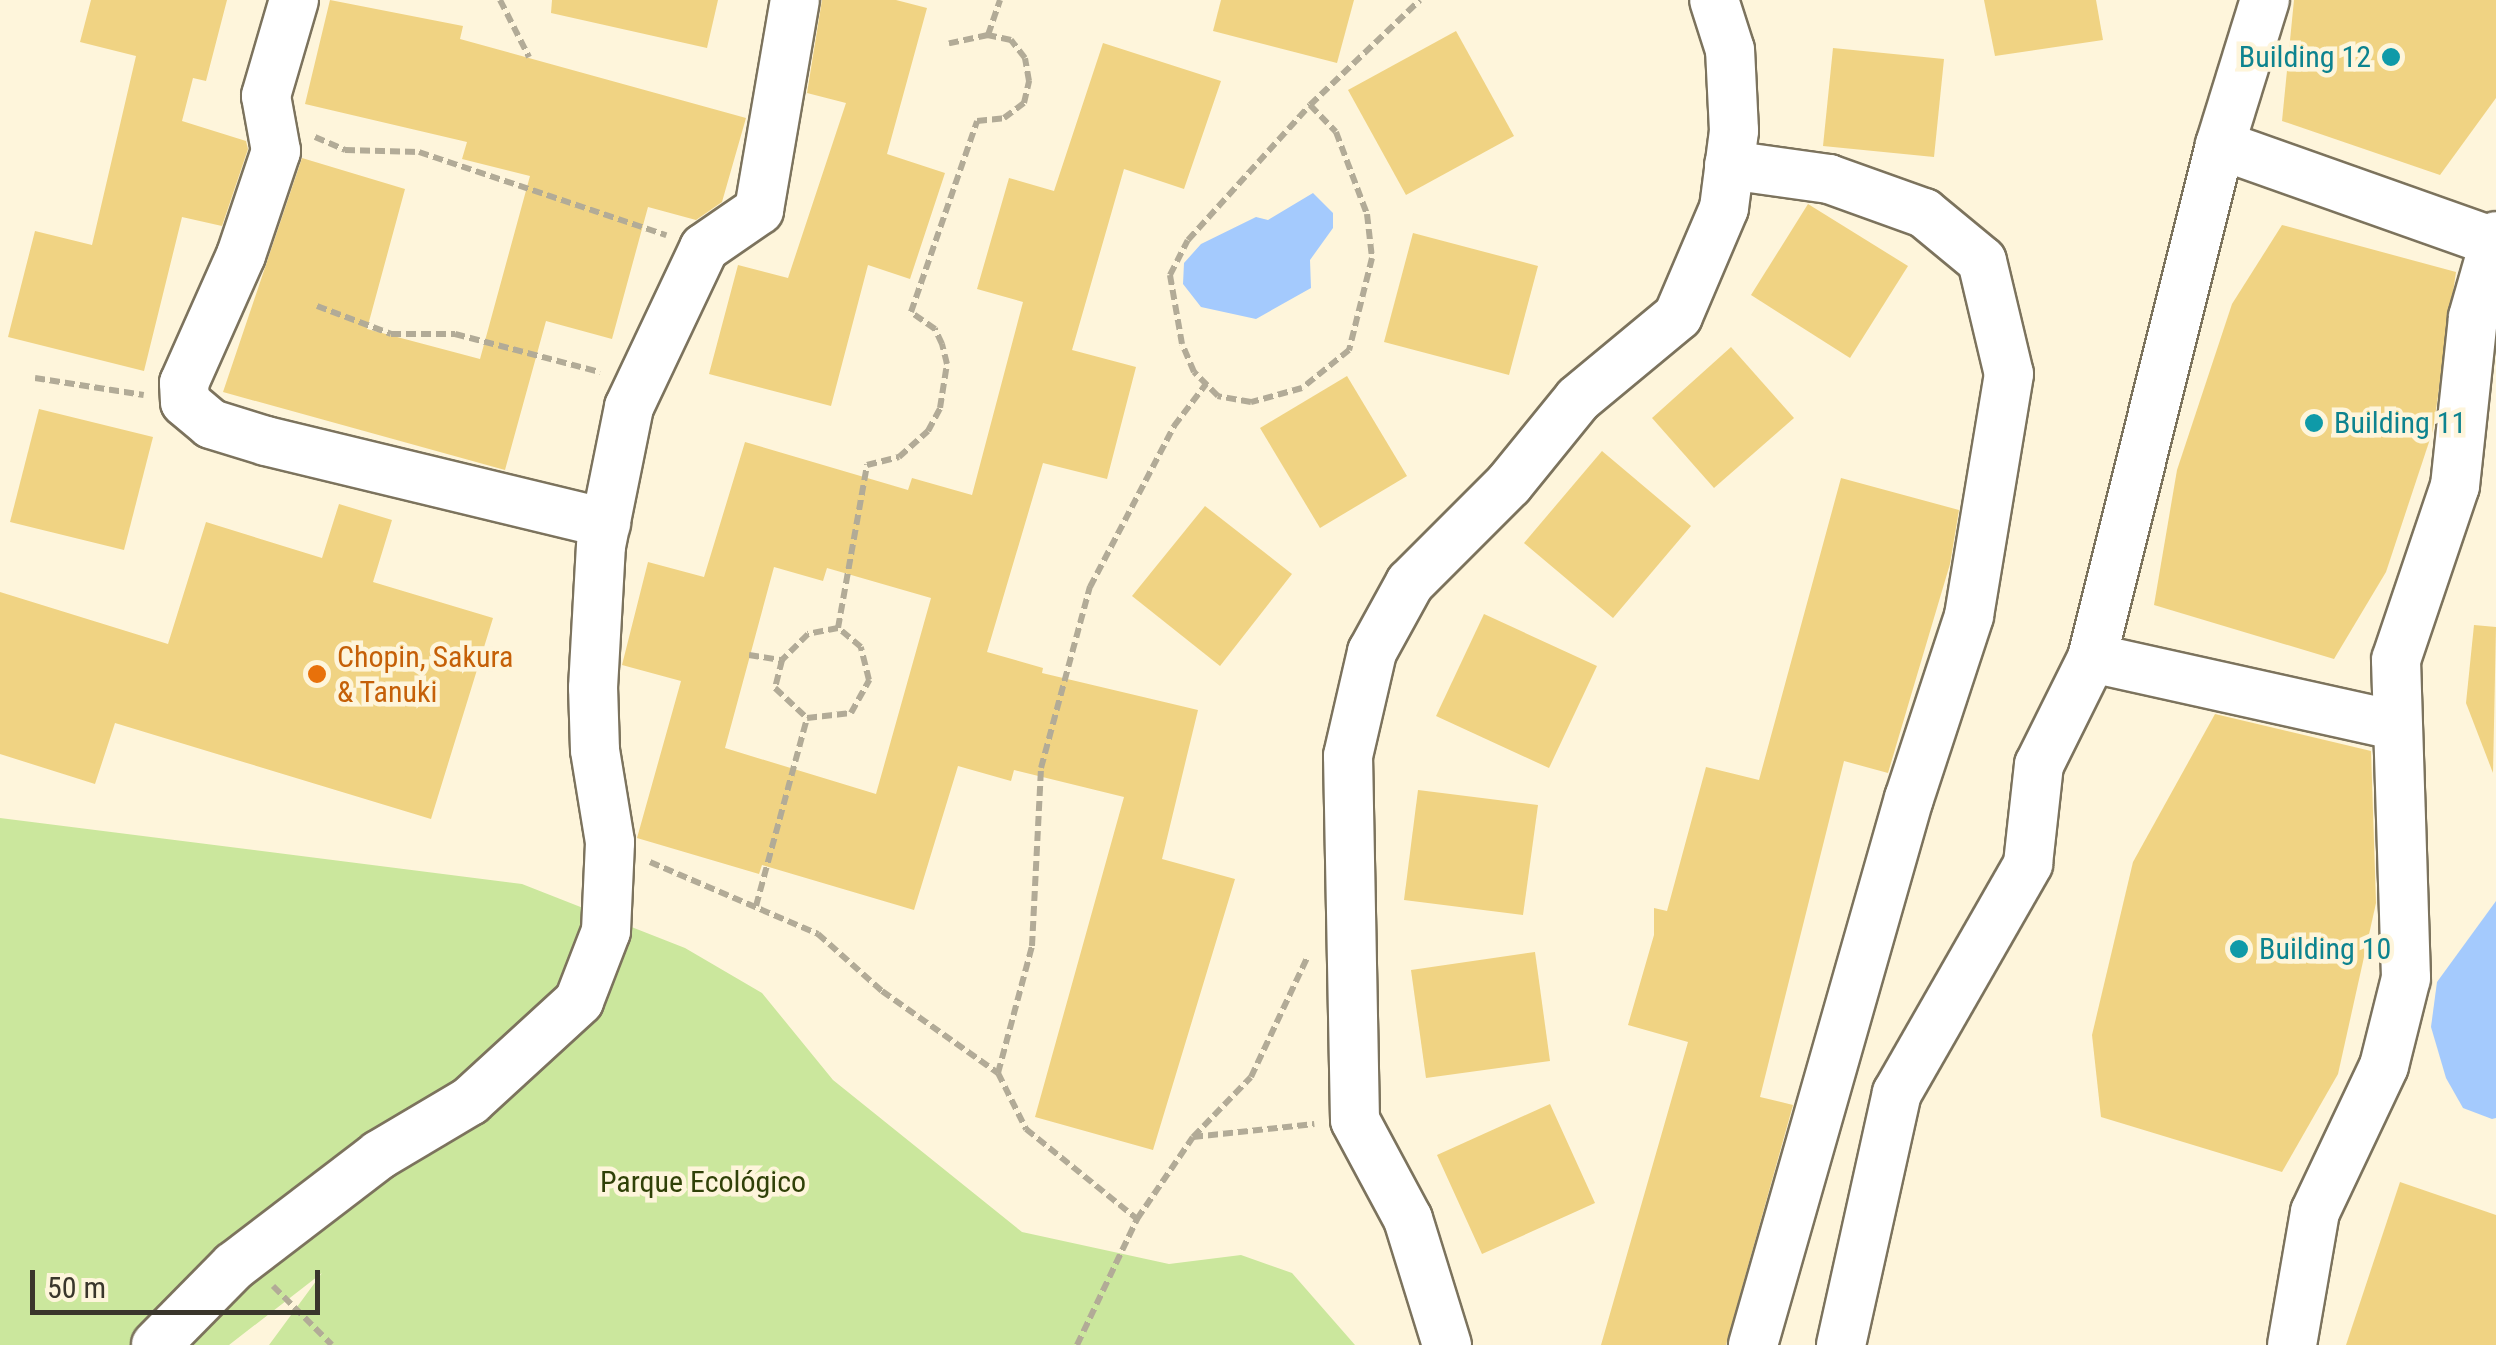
<!DOCTYPE html>
<meta charset="utf-8">
<style>
body{margin:0}
#map{position:relative;width:2496px;height:1345px;overflow:hidden;background:#fef5db;font-family:"Roboto Condensed",sans-serif}
div>[style]{position:absolute}
.green>*{inset:0;background:#cbe79d}
.water>*{inset:0;background:#a4cafd}
.building>*{inset:0;background:#f0d383}
.path>*{height:6px;margin-top:-3px;transform-origin:0;background:repeating-linear-gradient(90deg,#b2ab97 0 10px,transparent 0 15px)}
.roads{filter:drop-shadow(2px 0 #7c735d) drop-shadow(-2px 0 #7c735d) drop-shadow(0 2px #7c735d) drop-shadow(0 -2px #7c735d)}
.minor>*{height:48px;margin:-24px;padding:0 24px;transform-origin:24px;border-radius:24px;background:#fff}
.dots>*{width:28px;height:28px;translate:-50% -50%;box-sizing:border-box;border:5px solid #fef5db;border-radius:50%}
span{translate:-50% -50%;white-space:nowrap;text-align:center;line-height:1.15;-webkit-text-stroke:9px #fef5db;paint-order:stroke}
.culture-label{font-size:30px;color:#0d838f}
.right{translate:-100% -50%;text-align:right}
.left{translate:0 -50%;text-align:left}
.food-label{font-size:30px;color:#c56008}
.park-label{font-size:30px;color:#304108}
.scale{position:absolute;left:30px;top:1270px;width:290px;height:45px;box-sizing:border-box;border:5px solid #3a362c;border-top:0;padding-left:12px;font-size:30px;line-height:35px;white-space:nowrap;color:#3a362c;-webkit-text-stroke:8px #fef5db;paint-order:stroke}
</style>
<div id="map">
<div class="green">
<i style="clip-path:polygon(0 818px,522px 884px,685px 948px,762px 993px,833px 1080px,1022px 1232px,1169px 1264px,1241px 1255px,1292px 1273px,1355px 1345px,269px 1345px,322px 1273px,229px 1345px,0 1345px)"></i>
</div>
<div class="water">
<i style="clip-path:polygon(1313px 193px,1333px 213px,1333px 228px,1310px 260px,1311px 288px,1256px 319px,1201px 307px,1183px 284px,1184px 263px,1201px 244px,1256px 217px,1268px 220px)"></i>
<i style="clip-path:polygon(2496px 901px,2496px 1118px,2492px 1119px,2463px 1108px,2446px 1078px,2431px 1027px,2437px 982px)"></i>
</div>
<div class="building">
<i style="clip-path:polygon(91px 0,227px 0,206px 81px,193px 78px,182px 121px,246px 141px,248px 149px,222px 226px,182px 217px,144px 371px,8px 337px,35px 231px,92px 245px,136px 56px,80px 42px)"></i>
<i style="clip-path:polygon(330px 0,463px 26px,460px 39px,746px 118px,722px 202px,696px 220px,648px 207px,612px 339px,546px 321px,505px 470px,223px 392px,302px 158px,405px 189px,367px 329px,480px 359px,530px 176px,462px 159px,467px 142px,305px 104px)"></i>
<i style="clip-path:polygon(552px 0,718px 0,707px 48px,551px 13px)"></i>
<i style="clip-path:polygon(822px 0,896px 0,927px 8px,887px 154px,945px 173px,910px 279px,868px 265px,831px 406px,709px 374px,738px 265px,788px 278px,846px 103px,807px 93px)"></i>
<i style="clip-path:polygon(1221px 0,1354px 0,1337px 63px,1213px 31px)"></i>
<i style="clip-path:polygon(1984px 0,2096px 0,2103px 40px,1995px 56px)"></i>
<i style="clip-path:polygon(2294px 0,2496px 0,2496px 98px,2440px 175px,2282px 121px)"></i>
<i style="clip-path:polygon(1456px 31px,1514px 136px,1406px 195px,1348px 90px)"></i>
<i style="clip-path:polygon(evenodd,1103px 43px,1221px 81px,1184px 189px,1124px 169px,1072px 350px,1136px 367px,1107px 479px,1043px 463px,987px 652px,1043px 668px,1042px 673px,1198px 710px,1162px 859px,1235px 879px,1153px 1150px,1035px 1117px,1124px 797px,1014px 770px,1011px 781px,958px 766px,914px 910px,762px 865px,759px 874px,637px 838px,681px 681px,622px 665px,648px 562px,704px 577px,745px 442px,908px 490px,912px 478px,972px 495px,1023px 302px,977px 289px,1009px 178px,1054px 191px,1103px 43px,774px 567px,823px 581px,827px 568px,931px 598px,876px 794px,725px 748px,774px 567px)"></i>
<i style="clip-path:polygon(1833px 48px,1944px 59px,1934px 157px,1823px 146px)"></i>
<i style="clip-path:polygon(1808px 204px,1908px 266px,1850px 358px,1751px 295px)"></i>
<i style="clip-path:polygon(2282px 225px,2456px 272px,2433px 430px,2386px 572px,2334px 659px,2154px 605px,2177px 470px,2232px 304px)"></i>
<i style="clip-path:polygon(1413px 233px,1538px 266px,1509px 375px,1384px 342px)"></i>
<i style="clip-path:polygon(1731px 347px,1794px 418px,1714px 488px,1652px 418px)"></i>
<i style="clip-path:polygon(1347px 376px,1407px 476px,1320px 528px,1260px 428px)"></i>
<i style="clip-path:polygon(39px 409px,153px 437px,124px 550px,10px 522px)"></i>
<i style="clip-path:polygon(1602px 451px,1691px 526px,1613px 618px,1524px 543px)"></i>
<i style="clip-path:polygon(1841px 478px,1959px 510px,1950px 564px,1888px 773px,1844px 761px,1760px 1097px,1793px 1105px,1726px 1345px,1601px 1345px,1688px 1042px,1628px 1025px,1654px 935px,1654px 908px,1667px 911px,1706px 767px,1759px 780px)"></i>
<i style="clip-path:polygon(339px 504px,392px 520px,373px 582px,493px 618px,431px 819px,115px 723px,95px 784px,0 754px,0 592px,168px 644px,206px 522px,322px 558px)"></i>
<i style="clip-path:polygon(1205px 506px,1292px 574px,1220px 666px,1132px 596px)"></i>
<i style="clip-path:polygon(1484px 614px,1597px 666px,1549px 768px,1436px 716px)"></i>
<i style="clip-path:polygon(2474px 625px,2496px 627px,2493px 773px,2466px 703px)"></i>
<i style="clip-path:polygon(2215px 714px,2371px 751px,2376px 903px,2338px 1074px,2282px 1172px,2101px 1117px,2092px 1035px,2133px 862px)"></i>
<i style="clip-path:polygon(1418px 790px,1538px 805px,1523px 915px,1404px 900px)"></i>
<i style="clip-path:polygon(1535px 952px,1550px 1061px,1426px 1078px,1411px 970px)"></i>
<i style="clip-path:polygon(1550px 1104px,1595px 1203px,1482px 1254px,1437px 1155px)"></i>
<i style="clip-path:polygon(2400px 1182px,2496px 1215px,2496px 1345px,2346px 1345px)"></i>
</div>
<div class="path">
<i style="left:500px;top:0;width:64px;rotate:63deg"></i>
<i style="left:988px;top:35px;width:37px;rotate:-71deg"></i>
<i style="left:1310px;top:105px;width:37px;rotate:46deg"></i>
<i style="left:1336px;top:132px;width:88px;rotate:69.3deg"></i>
<i style="left:1367px;top:214px;width:44px;rotate:83.5deg"></i>
<i style="left:1372px;top:258px;width:95px;rotate:104deg"></i>
<i style="left:1349px;top:350px;width:60px;rotate:141deg"></i>
<i style="left:1302px;top:388px;width:53px;rotate:164.6deg"></i>
<i style="left:1251px;top:402px;width:34px;rotate:-170deg"></i>
<i style="left:1218px;top:396px;width:34px;rotate:-135deg"></i>
<i style="left:1194px;top:372px;width:30px;rotate:-113deg"></i>
<i style="left:1182px;top:344px;width:70px;rotate:-99.9deg"></i>
<i style="left:1170px;top:275px;width:39px;rotate:-63deg"></i>
<i style="left:1188px;top:240px;width:182px;rotate:-47.9deg"></i>
<i style="left:1310px;top:105px;width:152px;rotate:-43.7deg"></i>
<i style="left:315px;top:137px;width:33px;rotate:23deg"></i>
<i style="left:345px;top:150px;width:74px;rotate:1.5deg"></i>
<i style="left:419px;top:152px;width:261px;rotate:18.6deg"></i>
<i style="left:317px;top:306px;width:79px;rotate:20.7deg"></i>
<i style="left:391px;top:334px;width:64px"></i>
<i style="left:455px;top:334px;width:150px;rotate:14.7deg"></i>
<i style="left:35px;top:378px;width:110px;rotate:8.9deg"></i>
<i style="left:838px;top:628px;width:166px;rotate:-79.9deg"></i>
<i style="left:867px;top:465px;width:33px;rotate:-14deg"></i>
<i style="left:899px;top:457px;width:39px;rotate:-42deg"></i>
<i style="left:928px;top:431px;width:26px;rotate:-62deg"></i>
<i style="left:940px;top:408px;width:45px;rotate:-81deg"></i>
<i style="left:947px;top:364px;width:21px;rotate:-104deg"></i>
<i style="left:942px;top:344px;width:17px;rotate:-115deg"></i>
<i style="left:935px;top:329px;width:29px;rotate:-145deg"></i>
<i style="left:911px;top:312px;width:202px;rotate:-70.9deg"></i>
<i style="left:977px;top:121px;width:27px;rotate:-6deg"></i>
<i style="left:1004px;top:118px;width:25px;rotate:-37deg"></i>
<i style="left:1024px;top:103px;width:23px;rotate:-77deg"></i>
<i style="left:1029px;top:81px;width:23px;rotate:-100deg"></i>
<i style="left:1025px;top:58px;width:23px;rotate:-128deg"></i>
<i style="left:1011px;top:40px;width:24px;rotate:-168deg"></i>
<i style="left:988px;top:35px;width:40px;rotate:168deg"></i>
<i style="left:749px;top:655px;width:33px;rotate:9deg"></i>
<i style="left:782px;top:660px;width:29px;rotate:104deg"></i>
<i style="left:775px;top:688px;width:44px;rotate:43.2deg"></i>
<i style="left:807px;top:718px;width:44px;rotate:-6.5deg"></i>
<i style="left:851px;top:713px;width:38px;rotate:-61deg"></i>
<i style="left:869px;top:680px;width:34px;rotate:-104deg"></i>
<i style="left:861px;top:647px;width:30px;rotate:-140deg"></i>
<i style="left:838px;top:628px;width:31px;rotate:169deg"></i>
<i style="left:808px;top:634px;width:37px;rotate:135deg"></i>
<i style="left:650px;top:862px;width:183px;rotate:23.2deg"></i>
<i style="left:818px;top:934px;width:86px;rotate:41.7deg"></i>
<i style="left:882px;top:991px;width:142px;rotate:35.3deg"></i>
<i style="left:998px;top:1073px;width:131px;rotate:-75deg"></i>
<i style="left:1032px;top:946px;width:178px;rotate:-87.1deg"></i>
<i style="left:1041px;top:768px;width:188px;rotate:-74.9deg"></i>
<i style="left:1090px;top:587px;width:182px;rotate:-62.4deg"></i>
<i style="left:1174px;top:426px;width:53px;rotate:-52.7deg"></i>
<i style="left:756px;top:906px;width:195px;rotate:-74.8deg"></i>
<i style="left:998px;top:1073px;width:63px;rotate:63.4deg"></i>
<i style="left:1026px;top:1129px;width:143px;rotate:39deg"></i>
<i style="left:1193px;top:1137px;width:122px;rotate:-6.1deg"></i>
<i style="left:273px;top:1286px;width:83px;rotate:45deg"></i>
<i style="left:1077px;top:1345px;width:140px;rotate:-64.5deg"></i>
<i style="left:1137px;top:1219px;width:99px;rotate:-55.7deg"></i>
<i style="left:1193px;top:1137px;width:83px;rotate:-46deg"></i>
<i style="left:1251px;top:1077px;width:134px;rotate:-64.8deg"></i>
</div>
<div class="roads">
<div class="minor">
<i style="left:294px;top:0;width:100px;rotate:106.3deg"></i>
<i style="left:266px;top:96px;width:56px;rotate:79.7deg"></i>
<i style="left:276px;top:151px;width:110px;rotate:108.6deg"></i>
<i style="left:241px;top:255px;width:140px;rotate:114deg"></i>
<i style="left:184px;top:383px;width:19px;rotate:87deg"></i>
<i style="left:185px;top:402px;width:34px;rotate:40deg"></i>
<i style="left:211px;top:424px;width:58px;rotate:17.2deg"></i>
<i style="left:266px;top:441px;width:350px;rotate:13.6deg"></i>
<i style="left:2220px;top:145px;width:291px;rotate:19.5deg"></i>
<i style="left:1729px;top:165px;width:101px;rotate:8deg"></i>
<i style="left:1829px;top:179px;width:101px;rotate:19.7deg"></i>
<i style="left:1924px;top:213px;width:75px;rotate:39.6deg"></i>
<i style="left:1982px;top:261px;width:116px;rotate:76.6deg"></i>
<i style="left:2009px;top:374px;width:245px;rotate:99.4deg"></i>
<i style="left:1969px;top:616px;width:192px;rotate:108.2deg"></i>
<i style="left:1909px;top:798px;width:569px;rotate:105.92deg"></i>
<i style="left:2092px;top:658px;width:310px;rotate:12.5deg"></i>
<i style="left:156px;top:1345px;width:111px;rotate:-45.4deg"></i>
<i style="left:234px;top:1266px;width:183px;rotate:-37.4deg"></i>
<i style="left:379px;top:1155px;width:106px;rotate:-30.7deg"></i>
<i style="left:470px;top:1101px;width:148px;rotate:-42.5deg"></i>
<i style="left:579px;top:1001px;width:75px;rotate:-68.9deg"></i>
<i style="left:606px;top:931px;width:89px;rotate:-87.4deg"></i>
<i style="left:610px;top:842px;width:93px;rotate:-99.3deg"></i>
<i style="left:595px;top:750px;width:62px;rotate:-91.8deg"></i>
<i style="left:593px;top:688px;width:142px;rotate:-86.8deg"></i>
<i style="left:601px;top:546px;width:142px;rotate:-78.6deg"></i>
<i style="left:629px;top:407px;width:176px;rotate:-64.7deg"></i>
<i style="left:704px;top:248px;width:67px;rotate:-34.6deg"></i>
<i style="left:759px;top:210px;width:213px;rotate:-80.3deg"></i>
<i style="left:1447px;top:1345px;width:132px;rotate:-107.2deg"></i>
<i style="left:1408px;top:1219px;width:112px;rotate:-118.2deg"></i>
<i style="left:1355px;top:1120px;width:364px;rotate:-91.1deg"></i>
<i style="left:1348px;top:756px;width:107px;rotate:-77deg"></i>
<i style="left:1372px;top:652px;width:79px;rotate:-61.2deg"></i>
<i style="left:1410px;top:583px;width:140px;rotate:-45deg"></i>
<i style="left:1509px;top:484px;width:109px;rotate:-50.9deg"></i>
<i style="left:1578px;top:399px;width:130px;rotate:-39.7deg"></i>
<i style="left:1678px;top:316px;width:117px;rotate:-66.9deg"></i>
<i style="left:1724px;top:208px;width:78px;rotate:-82.6deg"></i>
<i style="left:1734px;top:131px;width:81px;rotate:-92.8deg"></i>
<i style="left:1730px;top:50px;width:52px;rotate:-107.7deg"></i>
<i style="left:1841px;top:1345px;width:258px;rotate:-77.5deg"></i>
<i style="left:1897px;top:1093px;width:264px;rotate:-60.2deg"></i>
<i style="left:2028px;top:864px;width:100px;rotate:-83.7deg"></i>
<i style="left:2039px;top:765px;width:119px;rotate:-63.6deg"></i>
<i style="left:2092px;top:658px;width:529px;rotate:-75.99deg"></i>
<i style="left:2220px;top:145px;width:152px;rotate:-72.8deg"></i>
<i style="left:2292px;top:1345px;width:135px;rotate:-80.2deg"></i>
<i style="left:2315px;top:1212px;width:161px;rotate:-64.7deg"></i>
<i style="left:2384px;top:1066px;width:91px;rotate:-76deg"></i>
<i style="left:2406px;top:978px;width:318px;rotate:-91.8deg"></i>
<i style="left:2396px;top:660px;width:184px;rotate:-71.3deg"></i>
<i style="left:2455px;top:486px;width:170px;rotate:-83.9deg"></i>
<i style="left:2473px;top:317px;width:84px;rotate:-74.1deg"></i>
</div>
</div>
<div class="dots">
<i style="left:2391px;top:57px;background:#0f9aa8"></i>
<i style="left:2314px;top:423px;background:#0f9aa8"></i>
<i style="left:317px;top:674px;background:#e8710a"></i>
<i style="left:2239px;top:949px;background:#0f9aa8"></i>
</div>
<div class="culture-label">
<span class="right" style="left:2371px;top:57px">Building 12</span>
<span class="left" style="left:2334px;top:423px">Building 11</span>
<span class="left" style="left:2259px;top:949px">Building 10</span>
</div>
<div class="food-label">
<span class="left" style="left:337px;top:674px">Chopin, Sakura<br>&amp; Tanuki</span>
</div>
<div class="park-label">
<span style="left:703px;top:1182px">Parque Ecológico</span>
</div>
<div class="scale">50 m</div>
</div>
